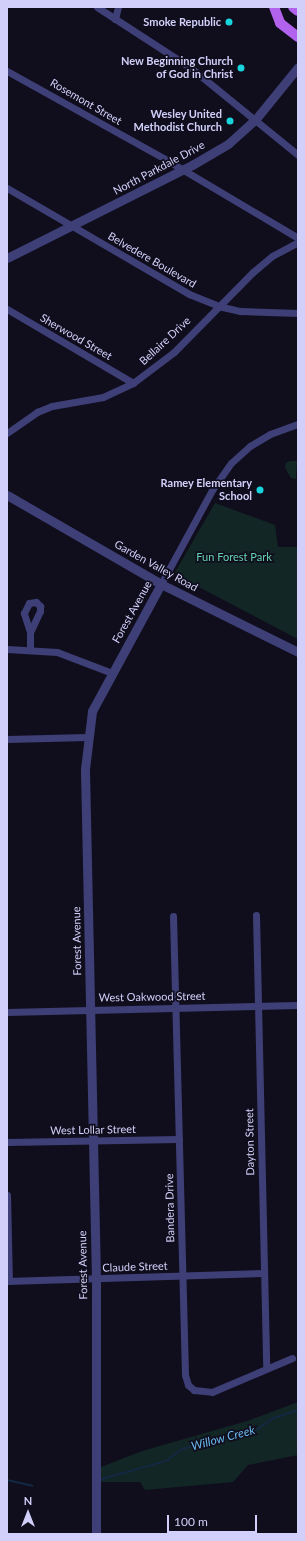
<!DOCTYPE html>
<style>
body{margin:0}
#map{position:relative;width:305px;height:1541px;overflow:hidden;background:#100e1d;font-family:Lato,sans-serif}
div>[style]{position:absolute}
.green>*{inset:0;background:#122625}
.stream>*{height:2px;margin:-1px;padding:0 1px;transform-origin:1px;border-radius:1px;background:#132842}
.minor>*{height:7px;margin:-3.5px;padding:0 3.5px;transform-origin:3.5px;border-radius:3.5px;background:#3e3f77}
.tertiary>*{height:9px;margin:-4.5px;padding:0 4.5px;transform-origin:4.5px;border-radius:4.5px;background:#3e3f77}
.primary>*{height:10px;margin:-5px;padding:0 5px;transform-origin:5px;border-radius:5px;background:#b263ee}
.dots>*{width:11px;height:11px;translate:-50% -50%;box-sizing:border-box;border:2px solid #100e1d;border-radius:50%}
span{translate:-50% -50%;white-space:nowrap;text-align:center;line-height:1.15;-webkit-text-stroke:3.5px #100e1d;paint-order:stroke}
.poi-label{font-size:11px;color:#d2d0fa;font-weight:700}
.right{translate:-100% -50%;text-align:right}
.street-label{font-size:11px;color:#d2d0fa}
.park-label{font-size:11px;color:#64d1b0}
.water-label{font-size:12px;color:#69b8ee;font-style:italic}
.frame{position:absolute;inset:0;border:8px solid #d2d0fa;pointer-events:none}
.north{position:absolute;left:8px;top:1493px;width:40px;height:40px;-webkit-text-stroke:3px #100e1d;paint-order:stroke;rotate:0deg;font-size:11px;font-weight:700;line-height:16px;text-align:center;color:#d2d0fa}
.north::after{content:'';display:block;margin:auto;width:14px;height:18px;background:#d2d0fa;clip-path:polygon(50% 0,100% 100%,50% 72%,0 100%)}
.scale{position:absolute;left:167px;top:1515px;width:90px;height:18px;box-sizing:border-box;border:2px solid #d2d0fa;border-top:0;padding-left:5px;font-size:12px;line-height:14px;white-space:nowrap;color:#d2d0fa;-webkit-text-stroke:3px #100e1d;paint-order:stroke}
</style>
<div id="map">
<div class="green">
<i style="clip-path:polygon(290px 461px,297px 461px,296px 479px,291px 478px,285px 468px,286px 463px)"></i>
<i style="clip-path:polygon(215px 503px,275px 525px,278px 547px,298px 547px,298px 639px,174px 574px)"></i>
<i style="clip-path:polygon(298px 1402px,298px 1455px,248px 1465px,233px 1482px,145px 1490px,140px 1482px,101px 1482px,101px 1467px,142px 1451px,247px 1421px)"></i>
</div>
<div class="stream">
<i style="left:102px;top:1479px;width:66px;rotate:-15.7deg"></i>
<i style="left:166px;top:1461px;width:20px;rotate:-37deg"></i>
<i style="left:182px;top:1449px;width:73px;rotate:-13.5deg"></i>
<i style="left:253px;top:1432px;width:25px;rotate:-34deg"></i>
<i style="left:274px;top:1418px;width:25px;rotate:-18deg"></i>
<i style="left:7px;top:1480px;width:26px;rotate:13deg"></i>
</div>
<div class="minor">
<i style="left:97px;top:7px;width:112px;rotate:33deg"></i>
<i style="left:191px;top:68px;width:138px;rotate:39.1deg"></i>
<i style="left:115px;top:19px;width:12px;rotate:-76deg"></i>
<i style="left:7px;top:71px;width:181px;rotate:29.1deg"></i>
<i style="left:165px;top:159px;width:155px;rotate:30.7deg"></i>
<i style="left:7px;top:188px;width:211px;rotate:30.2deg"></i>
<i style="left:189px;top:294px;width:31px;rotate:22deg"></i>
<i style="left:218px;top:306px;width:23px;rotate:13deg"></i>
<i style="left:240px;top:311px;width:58px;rotate:2deg"></i>
<i style="left:7px;top:309px;width:146px;rotate:30.4deg"></i>
<i style="left:7px;top:433px;width:37px;rotate:-35deg"></i>
<i style="left:37px;top:412px;width:16px;rotate:-22deg"></i>
<i style="left:52px;top:406px;width:52px;rotate:-10deg"></i>
<i style="left:103px;top:397px;width:33px;rotate:-25deg"></i>
<i style="left:133px;top:383px;width:51px;rotate:-37.1deg"></i>
<i style="left:174px;top:352px;width:112px;rotate:-45.4deg"></i>
<i style="left:253px;top:272px;width:25px;rotate:-40deg"></i>
<i style="left:272px;top:256px;width:30px;rotate:-28deg"></i>
<i style="left:161px;top:584px;width:107px;rotate:-61.5deg"></i>
<i style="left:212px;top:490px;width:33px;rotate:-55deg"></i>
<i style="left:231px;top:463px;width:25px;rotate:-42deg"></i>
<i style="left:250px;top:446px;width:23px;rotate:-31deg"></i>
<i style="left:270px;top:434px;width:30px;rotate:-20deg"></i>
<i style="left:30px;top:632px;width:20px;rotate:-108deg"></i>
<i style="left:24px;top:613px;width:11px;rotate:-63deg"></i>
<i style="left:29px;top:603px;width:7px;rotate:-8deg"></i>
<i style="left:36px;top:602px;width:6px;rotate:45deg"></i>
<i style="left:40px;top:606px;width:5px;rotate:90deg"></i>
<i style="left:40px;top:611px;width:23px;rotate:115deg"></i>
<i style="left:30px;top:632px;width:16px;rotate:90deg"></i>
<i style="left:7px;top:649px;width:50px;rotate:3.4deg"></i>
<i style="left:57px;top:652px;width:59px;rotate:20.9deg"></i>
<i style="left:7px;top:739px;width:80px;rotate:-1.4deg"></i>
<i style="left:256px;top:915px;width:453px;rotate:88.7deg"></i>
<i style="left:173px;top:916px;width:459px;rotate:88.5deg"></i>
<i style="left:185px;top:1375px;width:10px;rotate:73deg"></i>
<i style="left:188px;top:1385px;width:8px;rotate:40deg"></i>
<i style="left:194px;top:1390px;width:18px;rotate:6deg"></i>
<i style="left:212px;top:1392px;width:87px;rotate:-23deg"></i>
<i style="left:7px;top:1012px;width:291px;rotate:-1.4deg"></i>
<i style="left:7px;top:1142px;width:172px;rotate:-1deg"></i>
<i style="left:7px;top:1195px;width:86px;rotate:88.7deg"></i>
<i style="left:7px;top:1281px;width:257px;rotate:-1.8deg"></i>
</div>
<div class="tertiary">
<i style="left:7px;top:258px;width:207px;rotate:-26.7deg"></i>
<i style="left:192px;top:165px;width:42px;rotate:-30.3deg"></i>
<i style="left:228px;top:144px;width:36px;rotate:-42deg"></i>
<i style="left:255px;top:120px;width:68px;rotate:-50.9deg"></i>
<i style="left:7px;top:495px;width:178px;rotate:30deg"></i>
<i style="left:161px;top:584px;width:153px;rotate:26.4deg"></i>
<i style="left:96px;top:1534px;width:255px;rotate:-90deg"></i>
<i style="left:96px;top:1279px;width:510px;rotate:-91.24deg"></i>
<i style="left:85px;top:769px;width:58px;rotate:-83.1deg"></i>
<i style="left:92px;top:711px;width:145px;rotate:-61.5deg"></i>
</div>
<div class="primary">
<i style="left:274px;top:7px;width:17px;rotate:69deg"></i>
<i style="left:280px;top:23px;width:23px;rotate:38deg"></i>
<i style="left:293px;top:7px;width:6px;rotate:39deg"></i>
</div>
<div class="dots">
<i style="left:229px;top:22px;background:#18d4dd"></i>
<i style="left:241px;top:68px;background:#18d4dd"></i>
<i style="left:230px;top:121px;background:#18d4dd"></i>
<i style="left:260px;top:490px;background:#18d4dd"></i>
</div>
<div class="poi-label">
<span class="right" style="left:221px;top:22px">Smoke Republic</span>
<span class="right" style="left:233px;top:68px">New Beginning Church<br>of God in Christ</span>
<span class="right" style="left:222px;top:121px">Wesley United<br>Methodist Church</span>
<span class="right" style="left:252px;top:490px">Ramey Elementary<br>School</span>
</div>
<div class="street-label">
<span style="left:86px;top:102px;rotate:30deg">Rosemont Street</span>
<span style="left:159px;top:168px;rotate:-28deg">North Parkdale Drive</span>
<span style="left:152px;top:260px;rotate:30deg">Belvedere Boulevard</span>
<span style="left:76px;top:337px;rotate:30deg">Sherwood Street</span>
<span style="left:165px;top:341px;rotate:-43deg">Bellaire Drive</span>
<span style="left:156px;top:566px;rotate:29deg">Garden Valley Road</span>
<span style="left:132px;top:612px;rotate:-61deg">Forest Avenue</span>
<span style="left:77px;top:941px;rotate:-91deg">Forest Avenue</span>
<span style="left:152px;top:997px;rotate:-1deg">West Oakwood Street</span>
<span style="left:93px;top:1130px;rotate:-1deg">West Lollar Street</span>
<span style="left:250px;top:1142px;rotate:-91deg">Dayton Street</span>
<span style="left:170px;top:1208px;rotate:-91deg">Bandera Drive</span>
<span style="left:83px;top:1265px;rotate:-91deg">Forest Avenue</span>
<span style="left:135px;top:1267px;rotate:-2deg">Claude Street</span>
</div>
<div class="park-label">
<span style="left:234px;top:557px">Fun Forest Park</span>
</div>
<div class="water-label">
<span style="left:223px;top:1438px;rotate:-15deg">Willow Creek</span>
</div>
<div class="frame"></div>
<div class="north">N</div>
<div class="scale">100 m</div>
</div>
